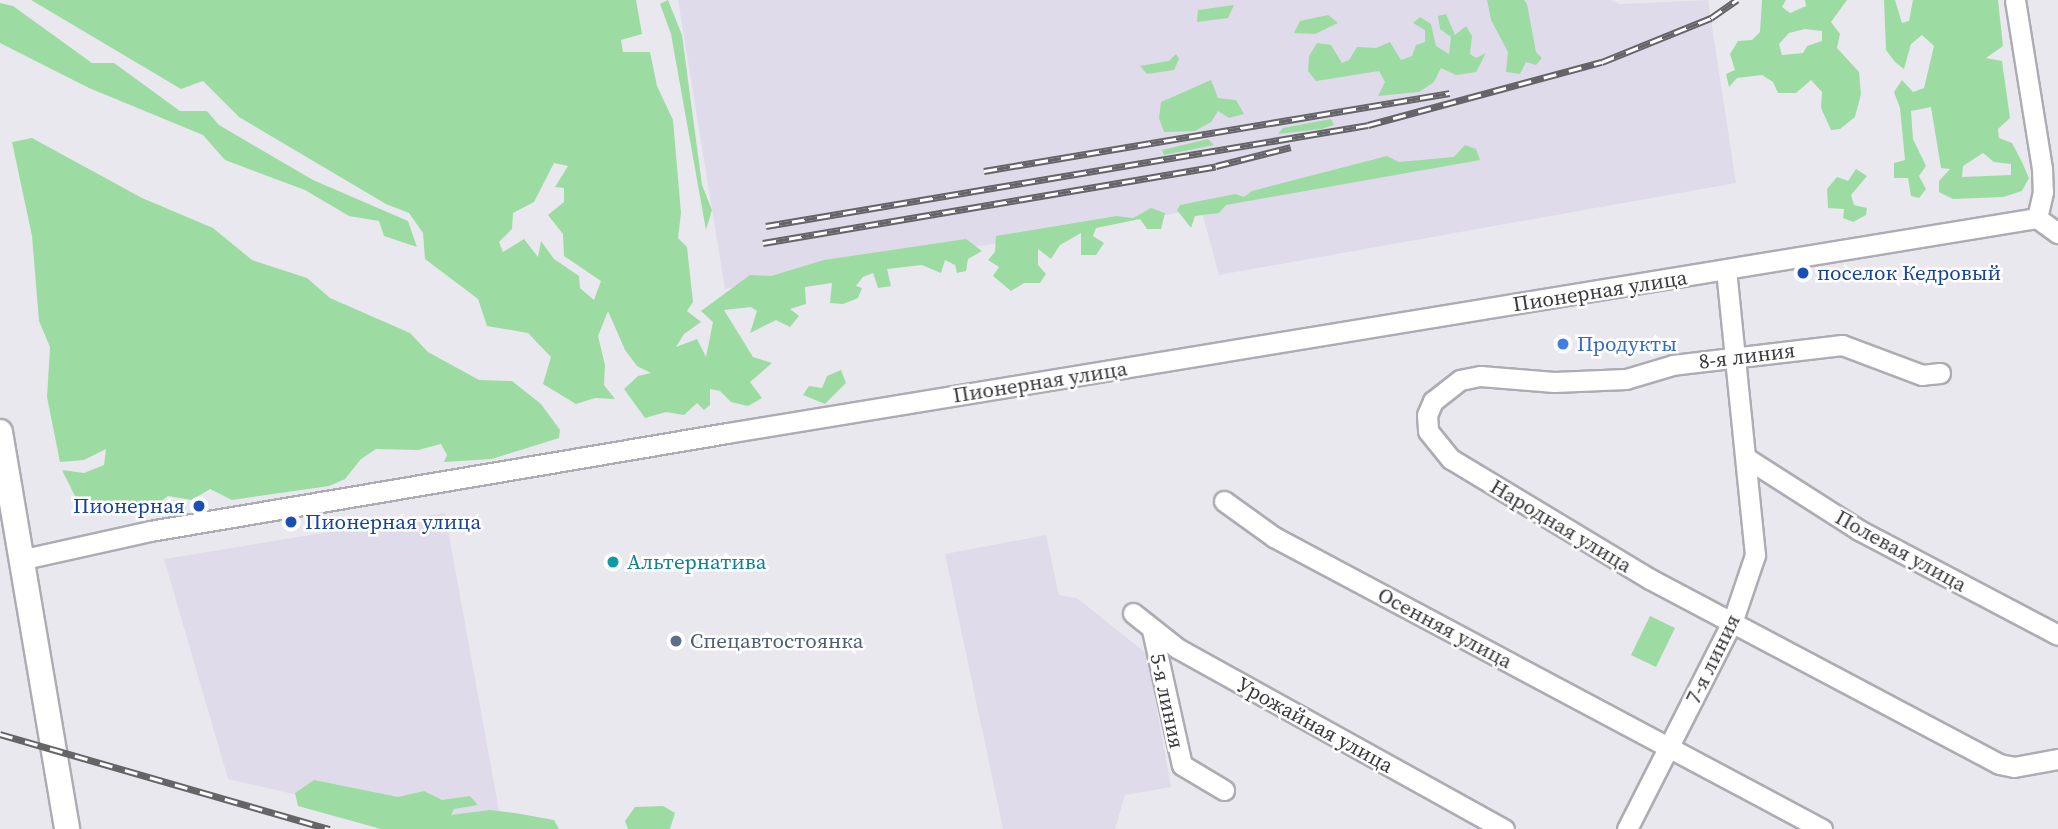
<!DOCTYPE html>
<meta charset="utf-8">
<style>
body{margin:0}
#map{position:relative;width:2058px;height:829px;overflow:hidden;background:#eae8ef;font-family:"Source Serif 4",serif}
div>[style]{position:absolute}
.built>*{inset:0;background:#dfdbea}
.green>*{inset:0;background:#9cdca2}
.roads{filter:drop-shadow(2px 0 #adacb3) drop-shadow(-2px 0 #adacb3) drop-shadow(0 2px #adacb3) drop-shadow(0 -2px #adacb3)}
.minor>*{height:19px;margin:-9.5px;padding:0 9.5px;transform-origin:9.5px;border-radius:9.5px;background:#fff}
.major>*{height:24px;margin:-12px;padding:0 12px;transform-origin:12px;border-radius:12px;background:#fff}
.rail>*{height:7px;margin-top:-3.5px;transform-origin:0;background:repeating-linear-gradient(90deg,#fff 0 13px,#656468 0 26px);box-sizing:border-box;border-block:2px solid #656468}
.dots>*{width:19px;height:19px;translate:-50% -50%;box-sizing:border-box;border:4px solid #fff;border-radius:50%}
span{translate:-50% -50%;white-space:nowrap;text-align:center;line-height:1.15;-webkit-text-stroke:5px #fff;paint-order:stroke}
.transit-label{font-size:21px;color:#164399}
.left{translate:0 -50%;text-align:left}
.right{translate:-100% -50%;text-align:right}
.street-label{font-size:21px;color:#39383b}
.shop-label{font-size:21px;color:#366cbe}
.culture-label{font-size:21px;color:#0d838f}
.service-label{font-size:21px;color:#4e5e75}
</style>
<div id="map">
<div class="built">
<i style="clip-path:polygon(678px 0,1609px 0,1620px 4px,1708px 0,1736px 183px,1219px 275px,1201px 209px,725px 289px)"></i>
<i style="clip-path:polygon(445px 513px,500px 816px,445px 829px,228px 779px,164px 559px)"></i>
<i style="clip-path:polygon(1046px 535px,1059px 595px,1077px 598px,1147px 654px,1171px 787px,1125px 795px,1115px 829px,1003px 829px,945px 554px)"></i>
</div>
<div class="green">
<i style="clip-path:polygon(evenodd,31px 0,636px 0,642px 34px,621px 40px,623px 52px,650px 52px,657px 86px,673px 120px,681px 213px,678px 238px,687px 247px,693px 302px,687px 311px,701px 322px,684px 334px,676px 347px,697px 339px,706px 357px,713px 322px,701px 311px,750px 275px,771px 276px,824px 260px,966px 239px,982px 251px,968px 259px,966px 271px,957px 273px,955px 265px,945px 260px,941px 273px,922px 265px,887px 269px,891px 286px,878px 288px,873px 273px,863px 277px,856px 286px,862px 288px,858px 298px,843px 304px,830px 303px,832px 283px,805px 287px,806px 304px,790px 309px,799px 316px,790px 327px,776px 320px,750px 333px,757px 311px,751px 307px,724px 310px,753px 357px,772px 363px,750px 382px,762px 398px,748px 406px,731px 402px,720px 391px,710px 389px,710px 405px,704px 410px,697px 403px,684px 415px,666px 412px,645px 418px,624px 389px,638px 376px,651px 373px,637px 366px,625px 350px,608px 311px,598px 336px,605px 365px,604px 385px,615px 399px,595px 398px,576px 404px,543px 384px,551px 357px,528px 333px,487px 326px,478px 299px,425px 259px,423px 233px,409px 213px,386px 204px,239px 117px,203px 81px,181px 89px,31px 0,554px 163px,568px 166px,555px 187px,564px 188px,564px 202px,548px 215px,563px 234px,564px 256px,601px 281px,594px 300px,580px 288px,579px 276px,554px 259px,541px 241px,538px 257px,524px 239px,503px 252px,499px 242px,512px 229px,513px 213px,534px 202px,554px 163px)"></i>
<i style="clip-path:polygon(668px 0,682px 35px,702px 185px,712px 210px,706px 230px,671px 34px,660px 4px)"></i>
<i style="clip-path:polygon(1487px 0,1524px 0,1527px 4px,1536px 52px,1542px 58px,1536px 65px,1526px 62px,1520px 74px,1506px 72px,1508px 52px,1491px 20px)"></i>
<i style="clip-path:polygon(evenodd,1762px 0,1786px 0,1782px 7px,1790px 13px,1806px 6px,1805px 0,1847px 0,1831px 22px,1840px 34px,1837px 48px,1859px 72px,1861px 94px,1855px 117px,1840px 129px,1831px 130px,1821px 108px,1822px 92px,1811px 80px,1796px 93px,1778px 93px,1773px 82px,1762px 75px,1737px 78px,1729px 87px,1726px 74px,1735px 70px,1730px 54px,1738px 41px,1752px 40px,1760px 32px,1762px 0,1805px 29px,1822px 31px,1822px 41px,1807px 46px,1803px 53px,1782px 55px,1779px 44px,1789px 33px,1805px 29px)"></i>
<i style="clip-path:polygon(evenodd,1884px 0,1895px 0,1902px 23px,1909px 21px,1913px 0,1998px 0,2003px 46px,1986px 58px,2002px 61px,2010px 118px,1998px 129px,1999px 138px,2012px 143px,2022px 162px,2029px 178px,2022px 191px,2003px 197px,1953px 199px,1939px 192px,1939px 181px,1950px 169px,1941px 168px,1931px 107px,1911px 111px,1913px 139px,1926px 166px,1919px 176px,1926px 189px,1919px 198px,1911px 196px,1908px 178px,1894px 178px,1894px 163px,1905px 160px,1900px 108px,1894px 92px,1902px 80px,1913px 92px,1924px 88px,1934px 46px,1922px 35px,1911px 44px,1904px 69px,1895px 62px,1886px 50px,1884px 0,1983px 153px,1994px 162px,2011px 164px,2011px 175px,1962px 177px,1963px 166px,1983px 153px)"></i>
<i style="clip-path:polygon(0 3px,13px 6px,92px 63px,114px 63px,180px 111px,207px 111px,219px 125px,313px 180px,408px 221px,417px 247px,384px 236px,379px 221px,349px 216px,305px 190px,225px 160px,203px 135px,89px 88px,0 43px)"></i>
<i style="clip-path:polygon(1234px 5px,1228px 18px,1197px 22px,1198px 10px)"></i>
<i style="clip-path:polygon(1446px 14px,1455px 35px,1466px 26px,1472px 36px,1470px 54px,1476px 58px,1486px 53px,1476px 72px,1456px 75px,1441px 68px,1434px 82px,1419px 92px,1378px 96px,1385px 82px,1379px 71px,1316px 81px,1308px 71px,1309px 56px,1317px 43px,1331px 45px,1342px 63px,1349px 60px,1357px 47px,1376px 48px,1390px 42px,1401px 60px,1412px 56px,1416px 45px,1425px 42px,1425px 30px,1413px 23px,1420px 17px,1431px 24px,1436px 46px,1449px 54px,1451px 37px,1440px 29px,1438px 16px)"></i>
<i style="clip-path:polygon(1328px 15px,1338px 23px,1315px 34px,1294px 33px,1300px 21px)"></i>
<i style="clip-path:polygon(1176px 54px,1179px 59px,1174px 70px,1147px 74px,1140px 66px,1169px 61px)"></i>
<i style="clip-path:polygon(1211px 80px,1218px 98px,1236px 100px,1244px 114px,1229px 118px,1218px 111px,1211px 122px,1195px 131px,1164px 132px,1159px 118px,1161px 102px)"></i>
<i style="clip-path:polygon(1331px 119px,1334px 125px,1321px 129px,1278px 134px,1283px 128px)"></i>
<i style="clip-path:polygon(32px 138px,142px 198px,213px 228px,252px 260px,307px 278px,330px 298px,410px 333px,428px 352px,479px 380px,512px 381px,541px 404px,560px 430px,559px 438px,492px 459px,444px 462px,447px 455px,441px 444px,418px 450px,376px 449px,361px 459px,345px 479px,329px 486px,232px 500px,210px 489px,192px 500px,168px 496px,151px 509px,77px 500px,62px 470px,84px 473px,104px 465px,106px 449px,84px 460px,60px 462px,47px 397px,50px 347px,39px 321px,32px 236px,12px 142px)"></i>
<i style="clip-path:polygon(1208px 139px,1214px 145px,1164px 155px,1162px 150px)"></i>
<i style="clip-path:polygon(1465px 145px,1476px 149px,1480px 160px,1226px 205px,1219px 213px,1195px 216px,1191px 228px,1177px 210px,1180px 205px,1235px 194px,1244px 197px,1252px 191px,1387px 156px,1399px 162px,1454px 157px)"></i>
<i style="clip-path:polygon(1856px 169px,1867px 176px,1851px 195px,1854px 205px,1867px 208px,1866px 215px,1853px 222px,1843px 218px,1844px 209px,1828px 208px,1827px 189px,1837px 177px,1848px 181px)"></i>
<i style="clip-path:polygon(1151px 208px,1165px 213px,1161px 229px,1147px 229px,1140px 219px,1096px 228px,1093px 236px,1104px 243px,1096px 255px,1081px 255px,1081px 233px,1060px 245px,1051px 259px,1038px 249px,1038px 265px,1046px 274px,1040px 283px,1024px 283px,1011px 291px,993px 276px,999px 267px,988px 260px,995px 252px,996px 236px,1117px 216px,1133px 218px)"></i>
<i style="clip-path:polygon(841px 370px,846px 383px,825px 404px,803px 395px,809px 386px,822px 388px,827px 376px)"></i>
<i style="clip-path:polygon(1650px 616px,1675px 628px,1656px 667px,1631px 655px)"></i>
<i style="clip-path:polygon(314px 780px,398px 797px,424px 791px,442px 800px,470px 796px,478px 805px,454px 809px,451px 815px,490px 810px,515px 813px,554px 820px,559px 829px,381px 829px,298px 806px,295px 793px)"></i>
<i style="clip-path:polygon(663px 806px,675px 813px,670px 829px,628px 829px,625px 821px,635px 807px)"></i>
</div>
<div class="roads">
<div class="minor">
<i style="left:2015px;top:0;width:170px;rotate:80.9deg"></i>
<i style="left:2042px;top:168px;width:24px;rotate:88deg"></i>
<i style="left:2043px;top:192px;width:27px;rotate:103deg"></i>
<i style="left:1940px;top:373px;width:18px;rotate:174deg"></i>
<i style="left:1922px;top:375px;width:85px;rotate:-159.4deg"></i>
<i style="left:1842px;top:345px;width:170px;rotate:173.3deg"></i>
<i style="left:1673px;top:365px;width:49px;rotate:163.4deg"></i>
<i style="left:1626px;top:379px;width:72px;rotate:177.6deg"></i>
<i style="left:1554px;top:382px;width:74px;rotate:-175.4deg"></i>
<i style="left:1480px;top:376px;width:20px;rotate:169deg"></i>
<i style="left:1460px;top:380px;width:34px;rotate:142deg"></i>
<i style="left:1433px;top:401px;width:15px;rotate:113deg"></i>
<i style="left:1427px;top:415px;width:16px;rotate:86deg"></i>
<i style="left:1428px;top:431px;width:36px;rotate:51deg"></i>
<i style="left:1451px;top:459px;width:232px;rotate:31.1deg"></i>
<i style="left:1650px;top:579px;width:395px;rotate:27.9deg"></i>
<i style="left:1999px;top:764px;width:15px;rotate:11deg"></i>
<i style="left:2014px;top:767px;width:45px;rotate:-10.3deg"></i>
<i style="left:1748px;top:459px;width:132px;rotate:32.6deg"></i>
<i style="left:1859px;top:530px;width:225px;rotate:27.8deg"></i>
<i style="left:1224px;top:501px;width:62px;rotate:35.8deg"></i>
<i style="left:1274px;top:537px;width:621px;rotate:28.05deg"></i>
<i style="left:20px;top:560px;width:133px;rotate:-12.6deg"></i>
<i style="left:150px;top:531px;width:585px;rotate:-9.64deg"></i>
<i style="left:727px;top:433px;width:1328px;rotate:-9.32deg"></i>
<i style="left:2037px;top:218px;width:26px;rotate:36deg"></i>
<i style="left:1133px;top:613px;width:56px;rotate:38.5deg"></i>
<i style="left:1177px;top:648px;width:374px;rotate:29deg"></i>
<i style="left:1152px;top:630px;width:138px;rotate:77.5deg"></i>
<i style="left:1182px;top:765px;width:49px;rotate:30.8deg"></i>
<i style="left:1627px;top:829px;width:234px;rotate:-63.1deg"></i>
<i style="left:1733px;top:620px;width:69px;rotate:-71.3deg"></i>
<i style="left:1755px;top:555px;width:285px;rotate:-95.8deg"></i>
</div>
<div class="major">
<i style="left:0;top:432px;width:403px;rotate:80.4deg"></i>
</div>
</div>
<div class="rail">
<i style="left:984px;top:171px;width:472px;rotate:-9.5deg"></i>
<i style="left:766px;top:226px;width:610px;rotate:-9.52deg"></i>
<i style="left:1368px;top:125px;width:242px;rotate:-15.1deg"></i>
<i style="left:1602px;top:62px;width:118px;rotate:-22deg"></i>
<i style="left:1711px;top:18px;width:32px;rotate:-35deg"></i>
<i style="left:763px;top:243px;width:459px;rotate:-9.6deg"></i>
<i style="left:1216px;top:166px;width:77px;rotate:-14.2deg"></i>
<i style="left:0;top:734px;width:343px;rotate:16.1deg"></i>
</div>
<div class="dots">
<i style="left:1803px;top:273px;background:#1a4fb4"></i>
<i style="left:1563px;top:344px;background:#3f7fe0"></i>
<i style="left:199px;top:506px;background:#1a4fb4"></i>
<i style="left:291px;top:522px;background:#1a4fb4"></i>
<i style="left:613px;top:562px;background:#0f9aa8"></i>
<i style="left:676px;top:641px;background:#5c6f8a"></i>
</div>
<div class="transit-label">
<span class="left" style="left:1817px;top:273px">поселок Кедровый</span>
<span class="right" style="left:185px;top:506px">Пионерная</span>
<span class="left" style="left:305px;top:522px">Пионерная улица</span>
</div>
<div class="street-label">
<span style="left:1600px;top:291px;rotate:-9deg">Пионерная улица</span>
<span style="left:1747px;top:356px;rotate:-7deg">8-я линия</span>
<span style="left:1040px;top:382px;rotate:-9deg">Пионерная улица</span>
<span style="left:1561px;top:526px;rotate:31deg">Народная улица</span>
<span style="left:1901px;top:551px;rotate:29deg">Полевая улица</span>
<span style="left:1445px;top:628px;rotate:28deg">Осенняя улица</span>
<span style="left:1713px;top:659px;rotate:-64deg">7-я линия</span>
<span style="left:1167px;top:701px;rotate:78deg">5-я линия</span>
<span style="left:1315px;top:725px;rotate:29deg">Урожайная улица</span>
</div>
<div class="shop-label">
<span class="left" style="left:1577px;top:344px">Продукты</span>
</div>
<div class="culture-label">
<span class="left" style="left:627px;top:562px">Альтернатива</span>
</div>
<div class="service-label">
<span class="left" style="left:690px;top:641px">Спецавтостоянка</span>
</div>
</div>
